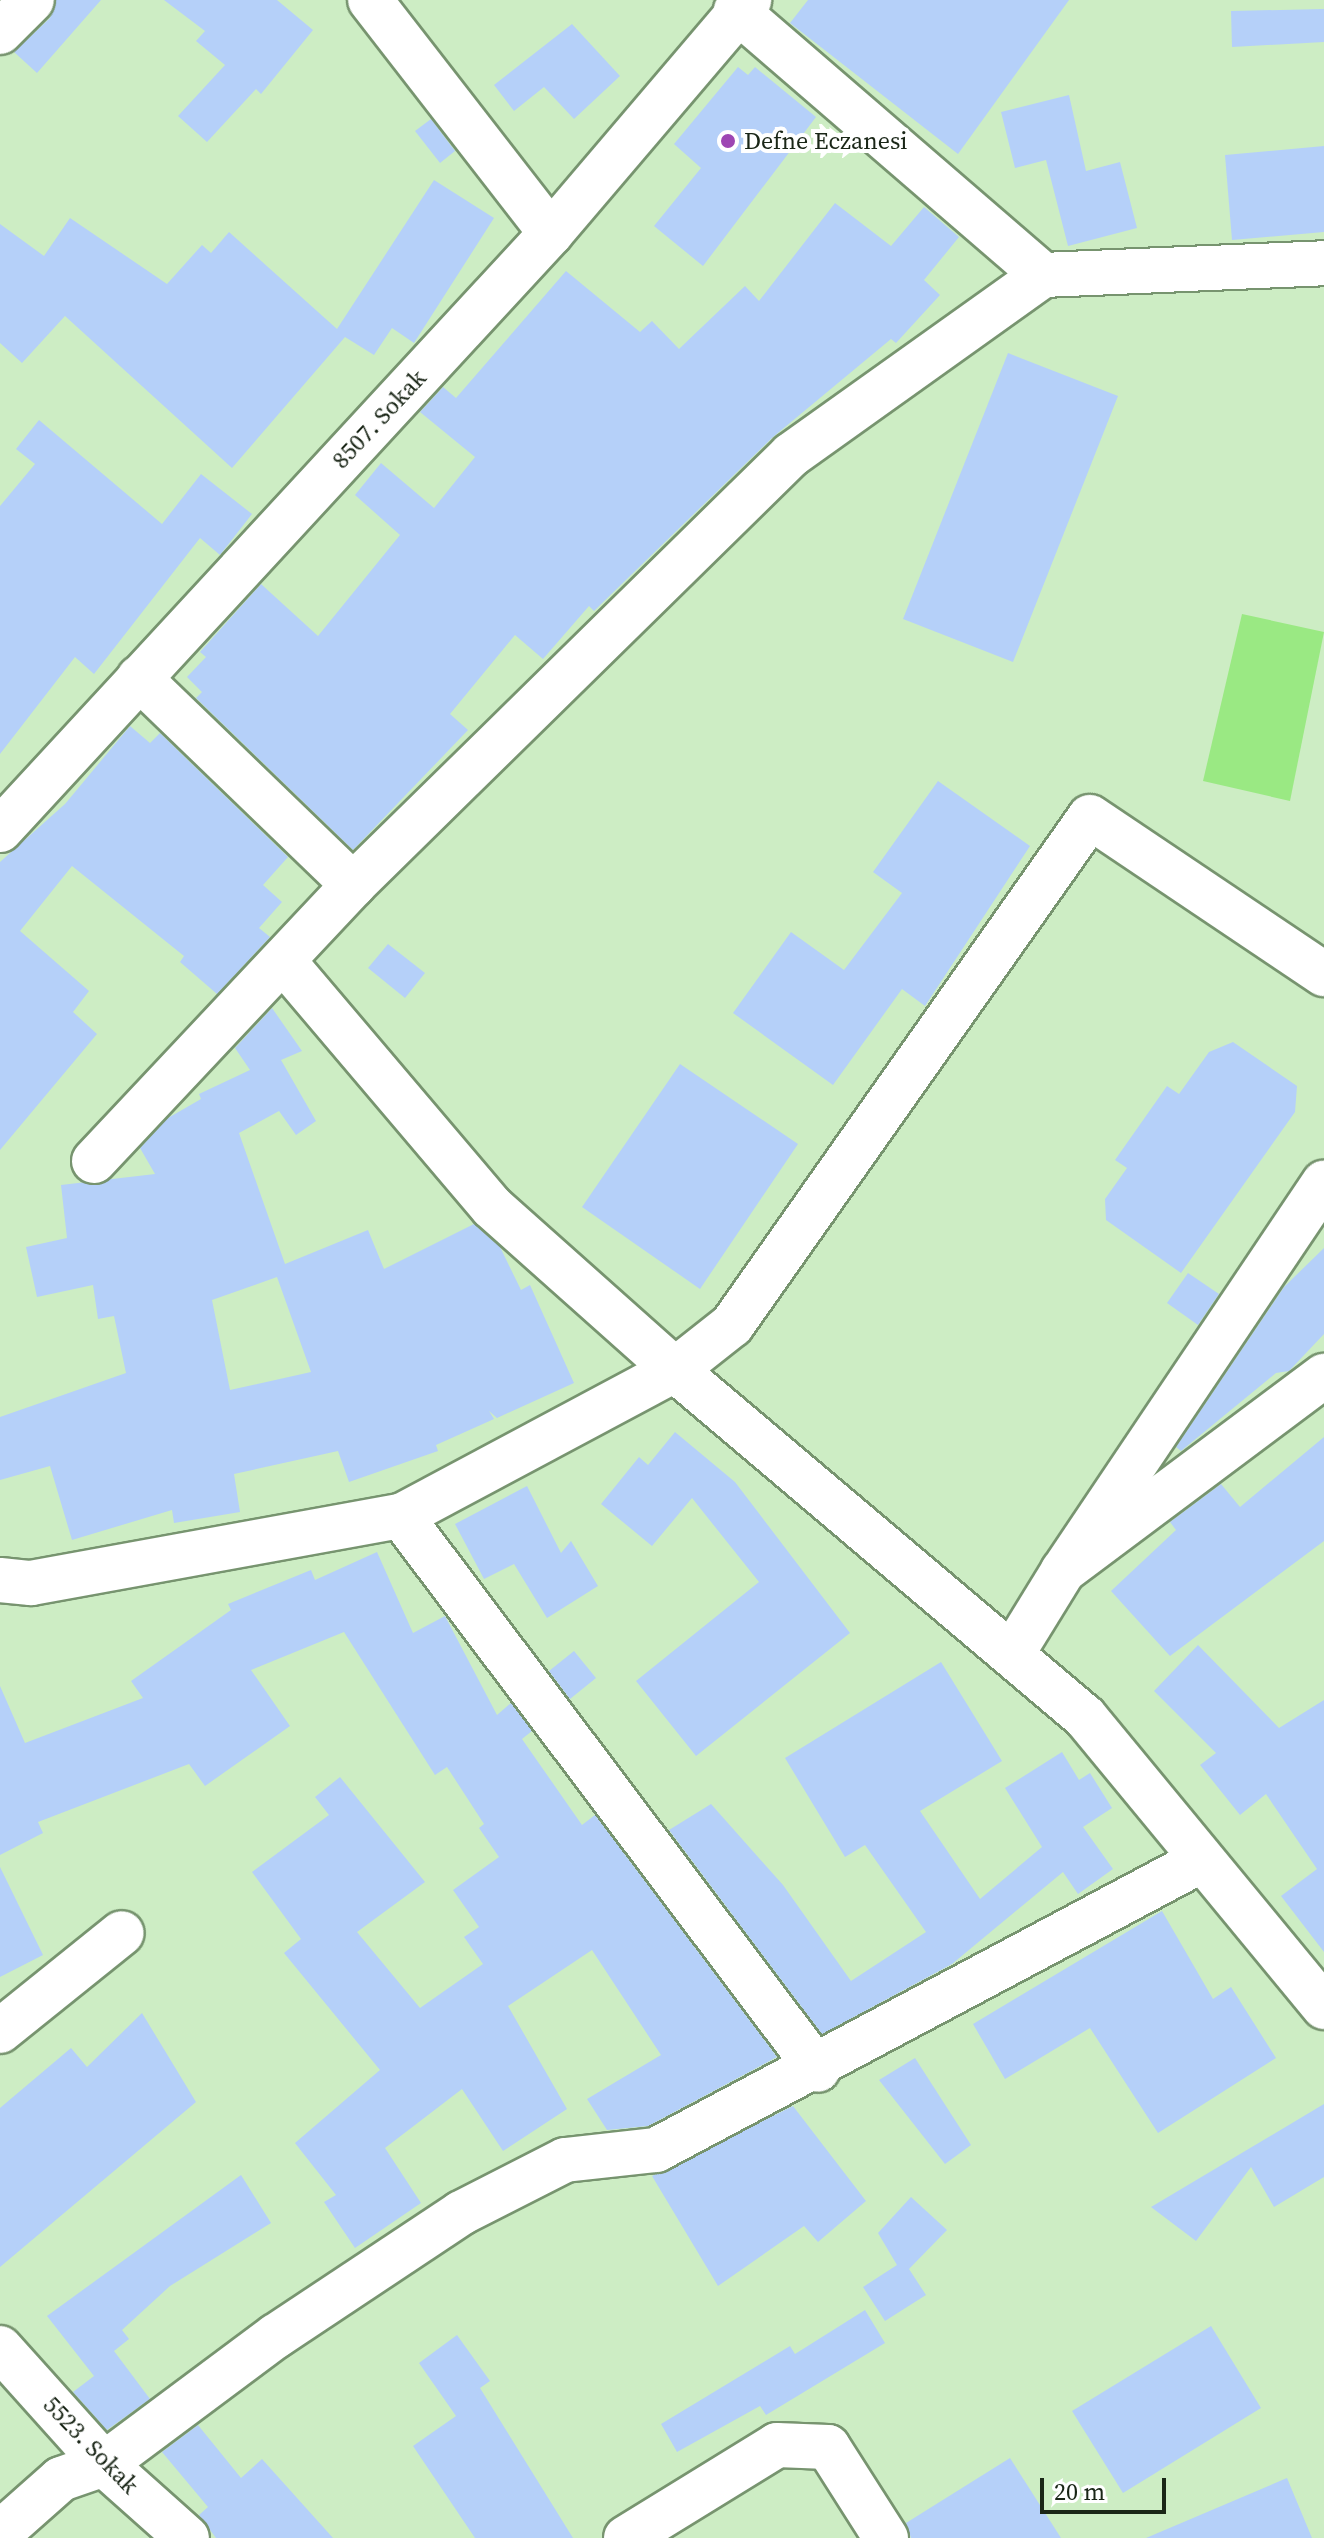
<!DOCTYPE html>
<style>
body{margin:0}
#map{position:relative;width:1324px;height:2538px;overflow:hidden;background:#cdedc4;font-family:"Source Serif 4",serif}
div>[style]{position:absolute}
.green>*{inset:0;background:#9ae983}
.building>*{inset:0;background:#b5d0f9}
.roads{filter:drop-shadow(2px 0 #77946f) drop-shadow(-2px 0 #77946f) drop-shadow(0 2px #77946f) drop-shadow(0 -2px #77946f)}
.street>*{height:44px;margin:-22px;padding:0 22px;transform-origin:22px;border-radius:22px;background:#fff}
.secondary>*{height:44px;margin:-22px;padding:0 22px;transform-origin:22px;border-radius:22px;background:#fff}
.dots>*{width:22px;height:22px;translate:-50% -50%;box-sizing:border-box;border:4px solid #fff;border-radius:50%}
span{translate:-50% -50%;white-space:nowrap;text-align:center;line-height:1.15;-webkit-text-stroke:8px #fff;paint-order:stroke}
.poi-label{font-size:24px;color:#1a2617}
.left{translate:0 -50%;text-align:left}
.street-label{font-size:24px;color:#1a2617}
.scale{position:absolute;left:1040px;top:2478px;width:126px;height:36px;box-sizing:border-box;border:4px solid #1a2617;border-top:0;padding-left:10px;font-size:24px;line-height:28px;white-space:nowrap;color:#1a2617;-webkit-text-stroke:6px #fff;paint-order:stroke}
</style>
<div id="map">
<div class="green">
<i style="clip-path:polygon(1242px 614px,1324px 632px,1290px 801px,1203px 781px)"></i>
</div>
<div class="building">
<i style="clip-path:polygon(56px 0,101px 0,37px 73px,14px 52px,50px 18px)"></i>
<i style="clip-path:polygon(164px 0,277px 0,313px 30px,261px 94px,256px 89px,207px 142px,178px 116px,225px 65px,196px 41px,205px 31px)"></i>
<i style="clip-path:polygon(808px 0,1069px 0,958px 154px,790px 23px)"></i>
<i style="clip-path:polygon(1324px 9px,1324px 42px,1232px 47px,1231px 11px)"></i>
<i style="clip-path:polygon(572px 24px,620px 76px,574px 119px,544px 87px,514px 111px,494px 85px)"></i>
<i style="clip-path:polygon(738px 67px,748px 75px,755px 67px,816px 117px,703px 266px,654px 226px,701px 168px,674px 144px)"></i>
<i style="clip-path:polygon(1069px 95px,1086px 171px,1120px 162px,1137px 228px,1068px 246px,1046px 160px,1015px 168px,1001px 112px)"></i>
<i style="clip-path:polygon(431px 119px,455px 151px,440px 163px,415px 131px)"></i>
<i style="clip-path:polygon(1324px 146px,1324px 232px,1232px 240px,1225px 155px)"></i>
<i style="clip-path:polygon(434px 180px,494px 218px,414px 343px,392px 328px,374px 355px,345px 337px,232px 468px,65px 316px,22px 363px,0 343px,0 224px,44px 256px,70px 218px,167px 284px,202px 245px,211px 253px,229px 232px,337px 329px)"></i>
<i style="clip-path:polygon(835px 203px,891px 246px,924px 207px,959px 237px,924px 280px,940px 295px,896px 343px,891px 339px,773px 437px,594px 611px,589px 606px,543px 659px,515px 635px,450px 714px,468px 730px,353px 850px,196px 698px,202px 692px,187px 677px,206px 657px,200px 652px,261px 584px,318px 636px,400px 535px,355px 495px,381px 463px,434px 508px,475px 457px,420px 412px,443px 387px,456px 398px,566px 271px,640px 332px,652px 321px,679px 349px,745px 286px,759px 301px)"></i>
<i style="clip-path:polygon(1008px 353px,1118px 396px,1013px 662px,903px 619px)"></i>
<i style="clip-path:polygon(39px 420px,162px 524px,201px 474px,252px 514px,220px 555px,200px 538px,94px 674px,75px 657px,0 754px,0 506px,35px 464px,16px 449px)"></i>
<i style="clip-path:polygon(130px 726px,150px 743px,160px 733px,288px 857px,263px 885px,282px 902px,259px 928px,270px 937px,217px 994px,180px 962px,184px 956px,72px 866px,20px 931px,89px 991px,73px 1012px,97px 1034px,0 1150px,0 862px,65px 804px)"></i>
<i style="clip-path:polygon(938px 781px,1030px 846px,925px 1006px,902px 989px,833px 1085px,733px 1013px,791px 932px,844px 970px,902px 893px,873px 872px)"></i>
<i style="clip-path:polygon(388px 944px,425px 973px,405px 998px,368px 968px)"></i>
<i style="clip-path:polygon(evenodd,272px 1008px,302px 1051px,281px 1060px,316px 1121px,296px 1135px,279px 1111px,239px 1133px,285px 1264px,368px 1230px,384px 1269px,474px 1224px,500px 1247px,521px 1290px,530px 1285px,574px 1383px,497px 1418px,489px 1411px,494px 1419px,436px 1445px,438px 1451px,349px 1482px,338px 1451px,234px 1474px,240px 1512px,174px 1523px,172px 1510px,72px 1540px,50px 1466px,0 1480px,0 1417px,126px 1373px,114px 1316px,98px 1319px,93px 1285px,37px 1297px,26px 1247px,67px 1238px,61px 1185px,155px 1174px,140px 1148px,168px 1118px,201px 1099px,199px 1094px,250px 1070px,235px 1048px,272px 1008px,277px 1277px,311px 1372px,230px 1390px,212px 1300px,277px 1277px)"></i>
<i style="clip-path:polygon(1233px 1042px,1297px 1086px,1295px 1112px,1181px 1273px,1106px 1220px,1105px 1199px,1127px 1168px,1115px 1160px,1167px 1086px,1179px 1094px,1209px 1052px)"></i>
<i style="clip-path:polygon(680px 1064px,798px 1144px,700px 1289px,582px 1207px)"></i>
<i style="clip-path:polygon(1324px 1248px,1324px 1334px,1289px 1371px,1276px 1373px,1181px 1451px,1176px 1447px,1284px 1287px)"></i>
<i style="clip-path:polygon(1188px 1273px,1219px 1294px,1198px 1325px,1167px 1303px)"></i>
<i style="clip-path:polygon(675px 1432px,735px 1482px,850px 1633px,696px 1756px,636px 1681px,759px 1582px,692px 1498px,652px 1546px,601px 1504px,639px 1457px,648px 1465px)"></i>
<i style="clip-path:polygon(1324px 1437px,1324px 1541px,1170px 1656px,1111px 1591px,1176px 1530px,1170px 1522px,1221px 1484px,1240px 1507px)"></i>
<i style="clip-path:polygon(527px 1486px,561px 1553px,571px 1541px,598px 1586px,547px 1618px,514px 1564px,484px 1579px,455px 1524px)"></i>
<i style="clip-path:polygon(377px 1552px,413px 1633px,445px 1616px,497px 1715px,511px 1703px,532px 1731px,522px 1739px,582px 1825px,595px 1815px,777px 2057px,648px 2126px,607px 2130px,587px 2099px,661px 2055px,592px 1950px,508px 2006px,567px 2109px,503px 2151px,462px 2089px,385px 2148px,421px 2203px,355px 2248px,324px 2202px,336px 2195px,295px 2143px,380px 2070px,284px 1953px,301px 1939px,252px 1872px,329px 1815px,315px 1797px,340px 1777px,425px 1882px,357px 1932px,420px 2008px,483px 1964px,464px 1937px,479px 1927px,453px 1890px,499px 1857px,479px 1828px,484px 1824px,447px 1767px,435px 1775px,344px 1632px,251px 1670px,290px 1726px,205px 1786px,189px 1764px,38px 1822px,43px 1833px,0 1855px,0 1686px,25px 1743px,143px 1698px,131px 1681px,231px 1610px,228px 1604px,311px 1570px,315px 1580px)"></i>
<i style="clip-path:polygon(1198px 1645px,1279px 1728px,1324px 1700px,1324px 1952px,1281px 1896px,1317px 1869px,1266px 1794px,1240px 1815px,1200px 1765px,1216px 1753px,1154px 1691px)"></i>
<i style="clip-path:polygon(574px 1651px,596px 1678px,570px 1699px,549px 1671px)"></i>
<i style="clip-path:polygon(941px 1662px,1002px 1761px,920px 1811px,980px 1899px,1042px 1847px,1005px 1788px,1062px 1752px,1079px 1780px,1090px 1773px,1112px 1808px,1083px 1827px,1113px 1869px,1078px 1894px,1063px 1872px,952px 1964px,822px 2034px,669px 1830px,711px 1804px,783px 1885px,851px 1981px,926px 1932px,865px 1845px,845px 1857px,785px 1758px)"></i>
<i style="clip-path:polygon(0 1867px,43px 1955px,0 1977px)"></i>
<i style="clip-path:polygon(1162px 1911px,1213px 1999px,1231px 1987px,1276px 2058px,1158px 2133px,1090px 2028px,1005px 2079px,973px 2024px)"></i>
<i style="clip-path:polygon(142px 2013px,196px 2102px,0 2267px,0 2108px,71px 2048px,87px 2067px)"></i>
<i style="clip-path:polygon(915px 2058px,971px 2145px,945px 2164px,879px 2080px)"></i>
<i style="clip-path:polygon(1324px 2104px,1324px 2177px,1274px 2207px,1251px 2167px,1196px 2241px,1151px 2207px)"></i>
<i style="clip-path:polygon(793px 2106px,866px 2201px,818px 2242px,804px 2226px,718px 2286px,652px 2176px)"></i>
<i style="clip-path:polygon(241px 2175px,271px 2223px,170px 2286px,122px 2330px,129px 2339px,114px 2351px,150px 2399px,107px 2430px,73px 2392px,94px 2376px,47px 2316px)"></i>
<i style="clip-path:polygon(911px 2197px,947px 2230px,909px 2269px,926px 2295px,885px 2321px,863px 2287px,897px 2265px,878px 2233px)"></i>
<i style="clip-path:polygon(865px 2310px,885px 2343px,766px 2415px,760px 2406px,677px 2452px,661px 2424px,790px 2346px,795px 2354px)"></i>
<i style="clip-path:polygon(1211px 2326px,1261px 2408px,1123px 2493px,1072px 2411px)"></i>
<i style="clip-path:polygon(457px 2335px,490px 2381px,480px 2388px,573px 2538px,475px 2538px,413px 2446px,456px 2416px,419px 2363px)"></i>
<i style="clip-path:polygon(198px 2425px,241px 2478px,262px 2459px,333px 2538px,216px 2538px,199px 2515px,208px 2507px,162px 2452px)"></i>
<i style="clip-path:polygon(1010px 2458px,1061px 2538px,911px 2538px,906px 2523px)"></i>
<i style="clip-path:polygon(1287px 2478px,1312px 2538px,1146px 2538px)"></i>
</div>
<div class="roads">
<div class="street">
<i style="left:370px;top:0;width:295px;rotate:52.2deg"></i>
<i style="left:736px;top:10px;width:406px;rotate:40.8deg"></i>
<i style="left:0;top:32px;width:45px;rotate:-45deg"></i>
<i style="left:139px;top:678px;width:298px;rotate:44deg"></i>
<i style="left:285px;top:963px;width:320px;rotate:49.7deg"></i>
<i style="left:492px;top:1207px;width:245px;rotate:41.7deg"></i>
<i style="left:675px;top:1370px;width:73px;rotate:-38.3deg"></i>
<i style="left:732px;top:1325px;width:621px;rotate:-54.83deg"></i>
<i style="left:1090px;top:817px;width:282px;rotate:33.9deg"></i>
<i style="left:94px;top:1161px;width:378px;rotate:-46.8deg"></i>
<i style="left:353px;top:885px;width:614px;rotate:-44.47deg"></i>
<i style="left:791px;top:455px;width:310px;rotate:-35.5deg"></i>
<i style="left:1043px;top:275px;width:281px;rotate:-2.4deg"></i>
<i style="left:401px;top:1516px;width:693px;rotate:53.03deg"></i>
<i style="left:1063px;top:1571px;width:468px;rotate:-56.1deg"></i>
<i style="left:1012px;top:1654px;width:97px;rotate:-58.4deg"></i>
<i style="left:1063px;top:1571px;width:326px;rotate:-36.8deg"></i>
<i style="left:0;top:2348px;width:156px;rotate:48.1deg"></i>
<i style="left:104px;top:2464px;width:111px;rotate:41.7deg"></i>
<i style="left:0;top:2533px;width:81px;rotate:-41.5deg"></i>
<i style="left:61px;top:2479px;width:46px;rotate:-19.2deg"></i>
<i style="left:104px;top:2464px;width:214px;rotate:-36.7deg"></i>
<i style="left:276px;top:2336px;width:222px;rotate:-33.6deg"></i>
<i style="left:461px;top:2213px;width:117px;rotate:-27deg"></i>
<i style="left:565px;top:2160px;width:92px;rotate:-6.3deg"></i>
<i style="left:656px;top:2150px;width:618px;rotate:-27.97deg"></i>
<i style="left:626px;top:2538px;width:177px;rotate:-31.6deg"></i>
<i style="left:777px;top:2445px;width:51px;rotate:2.2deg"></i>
<i style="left:828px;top:2447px;width:108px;rotate:57.5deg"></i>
</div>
<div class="secondary">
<i style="left:0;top:830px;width:812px;rotate:-47.29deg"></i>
<i style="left:551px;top:233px;width:306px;rotate:-49.6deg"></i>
<i style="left:0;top:1580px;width:31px;rotate:6deg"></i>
<i style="left:31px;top:1583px;width:376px;rotate:-10.3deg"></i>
<i style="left:401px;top:1516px;width:310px;rotate:-28.1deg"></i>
<i style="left:675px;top:1370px;width:537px;rotate:40.24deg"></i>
<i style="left:1085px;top:1717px;width:376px;rotate:50.5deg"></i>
<i style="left:0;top:2031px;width:156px;rotate:-38.8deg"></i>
</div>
</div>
<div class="dots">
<i style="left:728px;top:141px;background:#9d46b3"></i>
</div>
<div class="poi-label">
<span class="left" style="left:744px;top:141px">Defne Eczanesi</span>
</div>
<div class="street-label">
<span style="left:379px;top:419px;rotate:-47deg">8507. Sokak</span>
<span style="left:91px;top:2445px;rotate:46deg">5523. Sokak</span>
</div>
<div class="scale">20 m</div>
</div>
